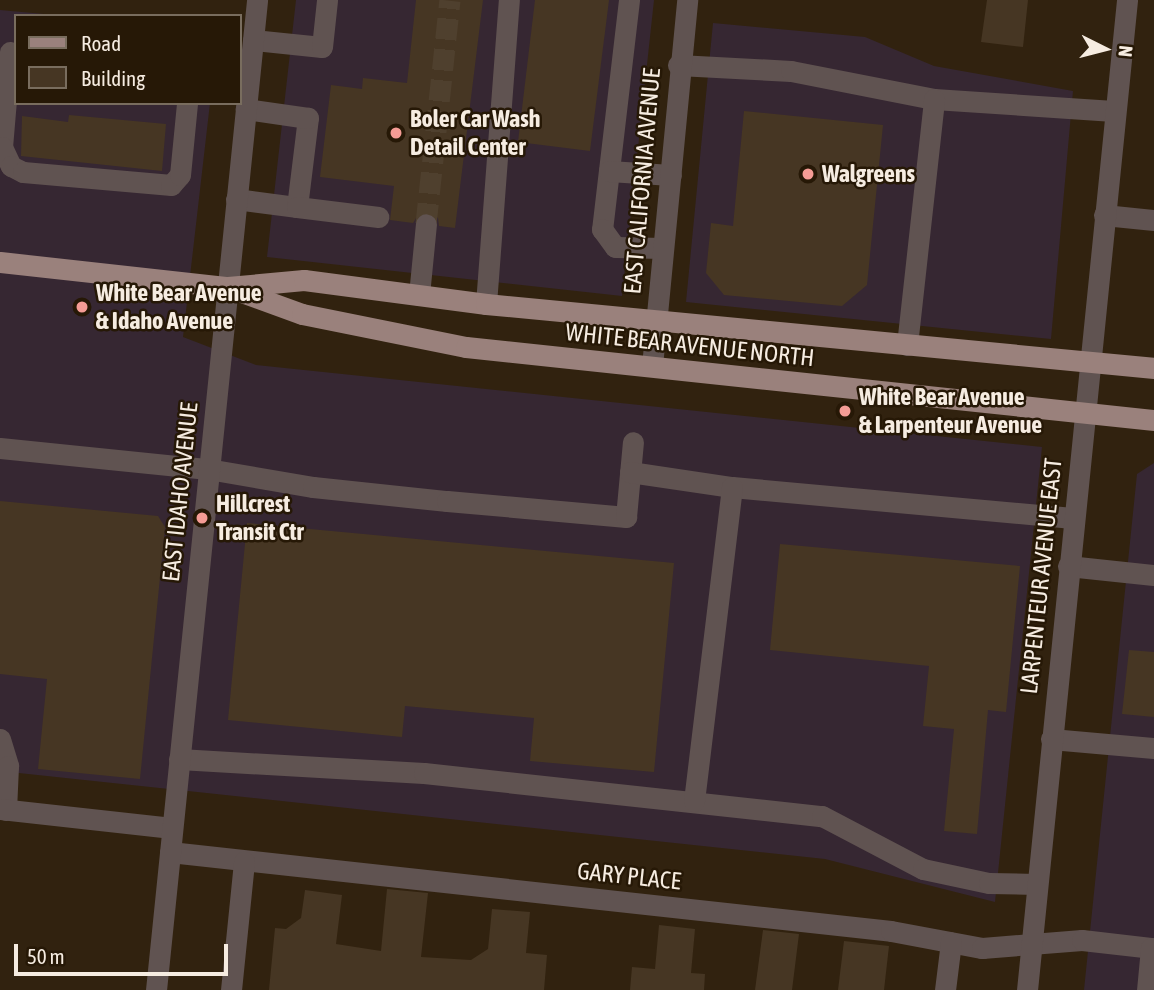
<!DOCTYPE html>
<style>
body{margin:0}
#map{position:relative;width:1154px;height:990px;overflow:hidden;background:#31220f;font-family:"Asap Condensed",sans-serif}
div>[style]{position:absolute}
.commercial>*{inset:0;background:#362732}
.building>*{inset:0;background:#463623}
.minor-tunnel>*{height:21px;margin-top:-10.5px;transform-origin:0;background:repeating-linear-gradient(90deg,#4f402e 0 21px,transparent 0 31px)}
.minor>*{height:21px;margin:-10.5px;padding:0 10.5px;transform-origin:10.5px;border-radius:10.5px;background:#605351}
.major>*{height:21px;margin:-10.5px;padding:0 10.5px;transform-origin:10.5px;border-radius:10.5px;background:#9a817c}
.dots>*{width:19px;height:19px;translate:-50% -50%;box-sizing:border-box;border:4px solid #261806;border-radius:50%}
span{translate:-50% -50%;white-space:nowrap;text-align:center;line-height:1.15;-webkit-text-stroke:5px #261806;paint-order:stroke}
.poi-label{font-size:24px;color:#f6ece1;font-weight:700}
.left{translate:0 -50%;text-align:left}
.street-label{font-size:24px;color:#f6ece1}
.legend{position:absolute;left:14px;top:14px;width:228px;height:91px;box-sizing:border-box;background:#261806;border:2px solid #796d5e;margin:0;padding:9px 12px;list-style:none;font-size:21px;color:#f6ece1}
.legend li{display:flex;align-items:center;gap:14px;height:35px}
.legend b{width:35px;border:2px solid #796d5e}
.north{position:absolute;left:1070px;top:14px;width:70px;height:70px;-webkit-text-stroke:5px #261806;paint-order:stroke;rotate:96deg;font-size:19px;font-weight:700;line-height:28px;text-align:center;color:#f6ece1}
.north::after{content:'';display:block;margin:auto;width:24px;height:32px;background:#f6ece1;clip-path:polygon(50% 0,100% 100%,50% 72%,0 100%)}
.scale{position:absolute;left:14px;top:944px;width:214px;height:32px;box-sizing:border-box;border:4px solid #f6ece1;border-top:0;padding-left:9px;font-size:21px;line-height:24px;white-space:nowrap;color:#f6ece1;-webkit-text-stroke:5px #261806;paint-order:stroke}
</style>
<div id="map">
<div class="commercial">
<i style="clip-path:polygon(296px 0,654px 0,622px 296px,267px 257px)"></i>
<i style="clip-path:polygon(0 10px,66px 16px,16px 16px,16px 103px,210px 103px,183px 337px,256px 365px,1042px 447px,995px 902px,825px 859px,0 771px)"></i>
<i style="clip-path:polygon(713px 23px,865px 37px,934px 66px,1073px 91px,1051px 339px,686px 302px)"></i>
<i style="clip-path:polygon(1154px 463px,1154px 990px,1084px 990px,1137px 474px)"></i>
</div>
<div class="building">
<i style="clip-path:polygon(416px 0,483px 0,455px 228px,439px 226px,438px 218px,428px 211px,420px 212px,413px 223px,390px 220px,394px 186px,320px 177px,331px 85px,362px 89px,363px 78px,407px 83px)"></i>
<i style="clip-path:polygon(535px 0,609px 0,590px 151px,518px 142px)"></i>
<i style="clip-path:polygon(987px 0,1028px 0,1023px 47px,981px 42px)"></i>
<i style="clip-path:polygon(744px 111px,883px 125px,867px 285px,842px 306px,724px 295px,706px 273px,711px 223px,733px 226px)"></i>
<i style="clip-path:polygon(69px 115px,166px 124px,162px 171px,21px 156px,22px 116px,68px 122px)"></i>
<i style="clip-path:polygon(0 501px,158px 516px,165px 527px,140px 779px,38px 769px,47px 679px,0 674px)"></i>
<i style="clip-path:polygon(247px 523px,674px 563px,654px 772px,530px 761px,534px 718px,405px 706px,402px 737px,228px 720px)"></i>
<i style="clip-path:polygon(780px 544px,1020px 566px,1006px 712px,988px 710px,977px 834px,944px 831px,954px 729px,923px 726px,929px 666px,770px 650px)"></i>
<i style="clip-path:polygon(1129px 650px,1154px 652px,1154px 717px,1122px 714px)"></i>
<i style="clip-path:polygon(387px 889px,428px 893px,421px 957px,471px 960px,488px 949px,492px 909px,530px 912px,526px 953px,547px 955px,544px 990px,269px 990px,275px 928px,286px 929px,301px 918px,305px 890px,342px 895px,336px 944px,381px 951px)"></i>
<i style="clip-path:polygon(659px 925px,695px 929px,691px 973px,705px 974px,704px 990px,630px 990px,632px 967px,655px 969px)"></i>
<i style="clip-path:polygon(763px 930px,799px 934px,792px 990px,755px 990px)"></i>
<i style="clip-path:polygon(844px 941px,889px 946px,884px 990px,838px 990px)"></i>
</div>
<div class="minor-tunnel">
<i style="left:426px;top:224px;width:225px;rotate:-83.9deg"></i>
</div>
<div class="minor">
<i style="left:629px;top:0;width:231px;rotate:96.7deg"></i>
<i style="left:602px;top:229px;width:22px;rotate:54deg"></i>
<i style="left:615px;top:247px;width:48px;rotate:1.2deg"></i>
<i style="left:253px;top:40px;width:69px;rotate:5.8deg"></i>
<i style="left:322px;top:47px;width:47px;rotate:-83.9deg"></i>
<i style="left:10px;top:52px;width:95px;rotate:94.8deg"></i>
<i style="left:2px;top:147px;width:21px;rotate:65deg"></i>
<i style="left:11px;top:166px;width:13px;rotate:27deg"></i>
<i style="left:23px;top:172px;width:149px;rotate:5deg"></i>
<i style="left:171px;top:185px;width:13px;rotate:-48deg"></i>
<i style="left:180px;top:175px;width:72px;rotate:-84.4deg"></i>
<i style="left:678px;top:65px;width:113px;rotate:3deg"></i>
<i style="left:791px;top:71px;width:146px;rotate:11.1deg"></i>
<i style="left:934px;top:99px;width:180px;rotate:3.8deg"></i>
<i style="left:609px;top:171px;width:62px;rotate:3.7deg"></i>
<i style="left:236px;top:199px;width:62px;rotate:7.5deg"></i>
<i style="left:297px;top:207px;width:90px;rotate:-83deg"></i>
<i style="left:308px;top:118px;width:63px;rotate:-171.7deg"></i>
<i style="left:297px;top:207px;width:82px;rotate:7deg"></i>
<i style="left:1104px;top:215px;width:50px;rotate:5.7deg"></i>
<i style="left:419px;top:295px;width:71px;rotate:-84.4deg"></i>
<i style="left:486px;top:304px;width:305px;rotate:-85.7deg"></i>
<i style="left:907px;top:345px;width:247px;rotate:-83.7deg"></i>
<i style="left:652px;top:366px;width:368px;rotate:-84.5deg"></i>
<i style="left:0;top:448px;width:209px;rotate:5.8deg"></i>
<i style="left:208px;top:469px;width:107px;rotate:9.7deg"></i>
<i style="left:313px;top:487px;width:135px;rotate:6deg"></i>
<i style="left:447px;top:501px;width:180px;rotate:5.1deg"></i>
<i style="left:626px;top:517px;width:75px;rotate:-84.7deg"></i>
<i style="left:630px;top:472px;width:103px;rotate:8.4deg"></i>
<i style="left:732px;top:487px;width:342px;rotate:5.2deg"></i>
<i style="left:1068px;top:566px;width:86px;rotate:6deg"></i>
<i style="left:0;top:739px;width:28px;rotate:73deg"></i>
<i style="left:8px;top:766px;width:44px;rotate:92.6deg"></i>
<i style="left:1051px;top:739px;width:103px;rotate:5deg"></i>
<i style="left:179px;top:759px;width:245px;rotate:3.3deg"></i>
<i style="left:424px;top:773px;width:400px;rotate:6.2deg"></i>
<i style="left:822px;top:816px;width:114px;rotate:27.7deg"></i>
<i style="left:923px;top:869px;width:67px;rotate:12deg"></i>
<i style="left:989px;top:883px;width:47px;rotate:1.2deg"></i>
<i style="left:694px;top:801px;width:316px;rotate:-83.1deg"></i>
<i style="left:0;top:809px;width:173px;rotate:6.3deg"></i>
<i style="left:170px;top:852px;width:725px;rotate:6.25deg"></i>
<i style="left:891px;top:931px;width:93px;rotate:10.6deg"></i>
<i style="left:982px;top:948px;width:100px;rotate:-4.6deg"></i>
<i style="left:1082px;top:940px;width:69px;rotate:6.6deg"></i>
<i style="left:1151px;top:948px;width:42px;rotate:95.4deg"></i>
<i style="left:156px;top:990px;width:995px;rotate:-84.17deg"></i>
<i style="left:231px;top:990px;width:129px;rotate:-84.2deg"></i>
<i style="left:945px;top:990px;width:48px;rotate:-82.9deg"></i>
<i style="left:1027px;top:990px;width:995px;rotate:-84.23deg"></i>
</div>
<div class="major">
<i style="left:0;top:262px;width:229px;rotate:6.3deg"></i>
<i style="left:228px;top:287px;width:76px;rotate:-5.3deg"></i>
<i style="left:304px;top:280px;width:184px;rotate:7.5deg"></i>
<i style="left:486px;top:304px;width:671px;rotate:5.47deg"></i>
<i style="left:233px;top:289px;width:73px;rotate:19.9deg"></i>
<i style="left:302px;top:314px;width:167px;rotate:11.4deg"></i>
<i style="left:466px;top:347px;width:692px;rotate:6.06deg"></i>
</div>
<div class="dots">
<i style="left:396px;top:133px;background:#f59c95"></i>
<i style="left:808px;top:174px;background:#f59c95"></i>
<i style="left:82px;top:307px;background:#f59c95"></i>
<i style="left:845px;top:411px;background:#f59c95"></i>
<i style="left:202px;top:518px;background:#f59c95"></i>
</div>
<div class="poi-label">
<span class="left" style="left:410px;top:133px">Boler Car Wash<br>Detail Center</span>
<span class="left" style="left:822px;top:174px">Walgreens</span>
<span class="left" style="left:96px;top:307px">White Bear Avenue<br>&amp; Idaho Avenue</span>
<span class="left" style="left:859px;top:411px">White Bear Avenue<br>&amp; Larpenteur Avenue</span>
<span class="left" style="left:216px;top:518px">Hillcrest<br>Transit Ctr</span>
</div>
<div class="street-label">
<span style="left:642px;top:181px;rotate:-85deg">EAST CALIFORNIA AVENUE</span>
<span style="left:690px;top:345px;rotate:6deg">WHITE BEAR AVENUE NORTH</span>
<span style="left:180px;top:492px;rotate:-84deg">EAST IDAHO AVENUE</span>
<span style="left:1041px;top:576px;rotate:-84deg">LARPENTEUR AVENUE EAST</span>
<span style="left:629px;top:876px;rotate:6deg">GARY PLACE</span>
</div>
<ul class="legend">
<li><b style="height:9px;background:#9a817c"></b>Road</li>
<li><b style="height:19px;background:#463623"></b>Building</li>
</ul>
<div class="north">N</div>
<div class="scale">50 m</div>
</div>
